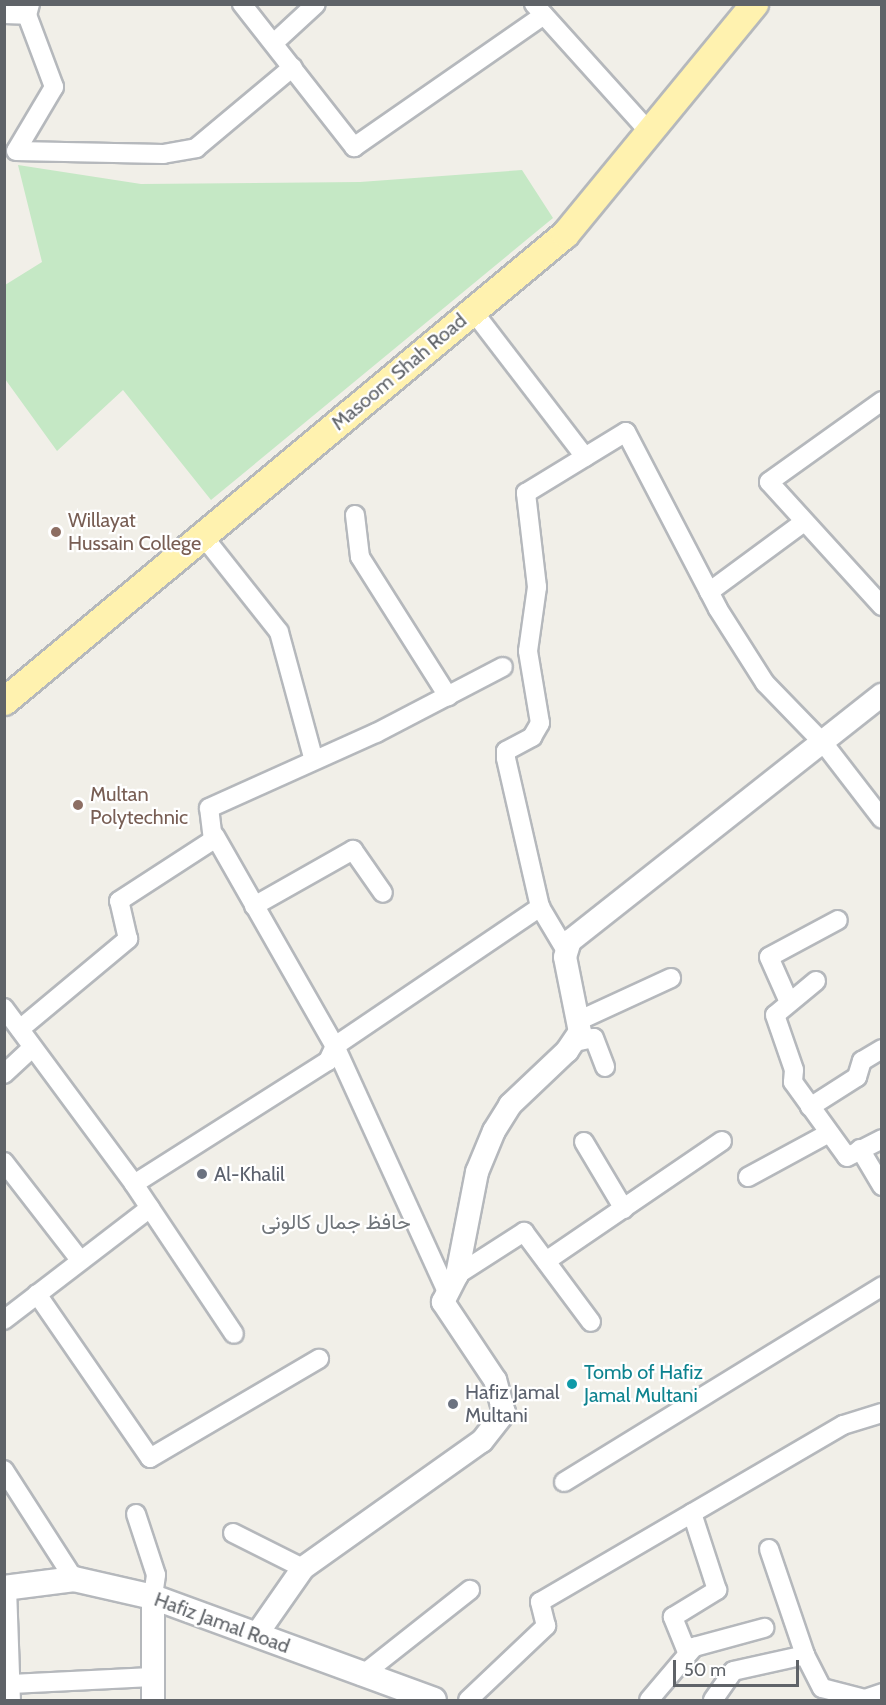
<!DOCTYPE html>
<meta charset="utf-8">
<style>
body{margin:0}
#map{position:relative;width:886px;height:1705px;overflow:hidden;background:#f1efe8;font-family:Cabin,Vazirmatn,sans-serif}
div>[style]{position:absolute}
.green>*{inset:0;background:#c5e8c5}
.roads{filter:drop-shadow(2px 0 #b5b8bc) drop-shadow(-2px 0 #b5b8bc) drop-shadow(0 2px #b5b8bc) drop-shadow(0 -2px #b5b8bc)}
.minor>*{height:18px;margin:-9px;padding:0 9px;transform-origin:9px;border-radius:9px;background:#fff}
.tertiary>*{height:22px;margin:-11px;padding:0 11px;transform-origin:11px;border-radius:11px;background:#fff}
.secondary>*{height:24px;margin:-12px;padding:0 12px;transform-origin:12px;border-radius:12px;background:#fff}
.primary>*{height:27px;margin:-13.5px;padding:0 13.5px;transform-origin:13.5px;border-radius:13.5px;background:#fff2af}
.dots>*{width:16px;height:16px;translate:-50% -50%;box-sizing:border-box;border:3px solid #fff;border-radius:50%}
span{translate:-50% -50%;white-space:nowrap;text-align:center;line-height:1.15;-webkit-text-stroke:4.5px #fff;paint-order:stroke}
.street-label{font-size:20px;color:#5f6368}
.education-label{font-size:20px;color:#785e54}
.left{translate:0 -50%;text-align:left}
.worship-label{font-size:20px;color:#5b616d}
.culture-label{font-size:20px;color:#0d838f}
.neighbourhood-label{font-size:21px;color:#70757a}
.frame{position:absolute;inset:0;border:6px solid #5f6368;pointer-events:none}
.scale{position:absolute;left:673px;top:1660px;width:126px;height:27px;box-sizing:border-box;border:3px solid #5f6368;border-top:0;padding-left:8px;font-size:18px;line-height:21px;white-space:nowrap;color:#5f6368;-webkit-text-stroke:4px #fff;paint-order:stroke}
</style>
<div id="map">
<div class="green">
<i style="clip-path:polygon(18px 165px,141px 184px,360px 182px,522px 170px,553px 218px,211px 500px,123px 390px,57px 451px,5px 379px,5px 285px,42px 262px)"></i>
</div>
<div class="roads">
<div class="minor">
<i style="left:30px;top:4px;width:11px;rotate:105deg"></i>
<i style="left:27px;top:15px;width:77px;rotate:69.4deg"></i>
<i style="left:54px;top:87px;width:74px;rotate:120.7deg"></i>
<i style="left:16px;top:151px;width:147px;rotate:1.2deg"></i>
<i style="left:163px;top:154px;width:34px;rotate:-10deg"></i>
<i style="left:196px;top:148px;width:126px;rotate:-39.9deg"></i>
<i style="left:242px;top:4px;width:182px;rotate:51.9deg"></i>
<i style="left:354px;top:147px;width:231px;rotate:-34.8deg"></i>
<i style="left:534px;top:4px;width:175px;rotate:48deg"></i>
<i style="left:4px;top:14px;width:23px;rotate:2deg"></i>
<i style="left:276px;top:41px;width:54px;rotate:-42.8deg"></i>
<i style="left:473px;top:311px;width:184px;rotate:52.5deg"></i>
<i style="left:882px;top:401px;width:139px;rotate:144.4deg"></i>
<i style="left:769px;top:482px;width:168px;rotate:47.7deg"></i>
<i style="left:355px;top:515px;width:42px;rotate:83.2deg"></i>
<i style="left:360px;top:557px;width:165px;rotate:57.7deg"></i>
<i style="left:203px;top:536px;width:122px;rotate:51.6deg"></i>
<i style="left:279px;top:632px;width:130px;rotate:74.8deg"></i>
<i style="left:709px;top:592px;width:118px;rotate:-36.4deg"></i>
<i style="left:215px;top:836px;width:242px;rotate:60.3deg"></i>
<i style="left:335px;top:1046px;width:270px;rotate:65.5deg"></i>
<i style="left:254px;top:906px;width:114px;rotate:-29.5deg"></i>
<i style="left:353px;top:850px;width:52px;rotate:55.1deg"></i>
<i style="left:565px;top:949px;width:49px;rotate:-120.8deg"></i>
<i style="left:540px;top:907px;width:153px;rotate:-102.9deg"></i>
<i style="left:506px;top:758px;width:7px;rotate:-90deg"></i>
<i style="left:506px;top:751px;width:30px;rotate:-28deg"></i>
<i style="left:532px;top:737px;width:16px;rotate:-60deg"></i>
<i style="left:540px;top:723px;width:73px;rotate:-99.5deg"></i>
<i style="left:528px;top:651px;width:65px;rotate:-82deg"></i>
<i style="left:537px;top:587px;width:95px;rotate:-96.7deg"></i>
<i style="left:526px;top:493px;width:117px;rotate:-31.4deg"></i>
<i style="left:626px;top:432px;width:199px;rotate:62.5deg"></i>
<i style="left:718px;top:609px;width:88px;rotate:57.6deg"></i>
<i style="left:765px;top:683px;width:86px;rotate:45.9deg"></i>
<i style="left:825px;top:745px;width:93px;rotate:52.4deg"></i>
<i style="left:816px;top:981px;width:53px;rotate:140.3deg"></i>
<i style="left:775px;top:1015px;width:58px;rotate:70.9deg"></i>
<i style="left:794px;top:1070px;width:12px;rotate:95deg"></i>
<i style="left:793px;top:1082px;width:92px;rotate:54.2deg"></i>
<i style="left:847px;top:1157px;width:39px;rotate:-27deg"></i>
<i style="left:789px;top:1002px;width:49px;rotate:-114deg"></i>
<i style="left:769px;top:957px;width:78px;rotate:-28.2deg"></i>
<i style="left:4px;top:1008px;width:219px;rotate:53.5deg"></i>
<i style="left:134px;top:1184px;width:180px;rotate:56.3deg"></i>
<i style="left:582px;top:1019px;width:98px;rotate:-24.7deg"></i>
<i style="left:20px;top:1029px;width:141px;rotate:-39.8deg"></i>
<i style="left:128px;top:939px;width:39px;rotate:-103deg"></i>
<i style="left:119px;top:901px;width:112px;rotate:-33deg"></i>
<i style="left:213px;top:840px;width:32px;rotate:-97deg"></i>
<i style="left:209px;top:808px;width:183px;rotate:-24.2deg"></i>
<i style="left:376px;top:733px;width:143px;rotate:-27.5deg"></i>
<i style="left:575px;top:1042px;width:19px;rotate:-12deg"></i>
<i style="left:594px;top:1038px;width:31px;rotate:69deg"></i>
<i style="left:4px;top:1074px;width:38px;rotate:-43deg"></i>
<i style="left:810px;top:1107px;width:56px;rotate:-32.6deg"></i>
<i style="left:857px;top:1077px;width:17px;rotate:-73deg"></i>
<i style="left:862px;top:1061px;width:23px;rotate:-31deg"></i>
<i style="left:584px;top:1142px;width:78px;rotate:59.2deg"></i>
<i style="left:860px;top:1149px;width:43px;rotate:59.3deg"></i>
<i style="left:4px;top:1162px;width:124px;rotate:52.2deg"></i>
<i style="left:748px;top:1177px;width:92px;rotate:-28.5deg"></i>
<i style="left:134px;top:1184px;width:230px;rotate:-32.4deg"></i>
<i style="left:328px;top:1061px;width:17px;rotate:-65deg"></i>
<i style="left:335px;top:1046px;width:248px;rotate:-34.1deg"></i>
<i style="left:546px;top:1261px;width:213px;rotate:-34.3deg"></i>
<i style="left:457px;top:1275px;width:80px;rotate:-32.7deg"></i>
<i style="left:524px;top:1232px;width:112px;rotate:53.3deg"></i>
<i style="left:37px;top:1294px;width:199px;rotate:55.4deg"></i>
<i style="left:150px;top:1458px;width:196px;rotate:-30.4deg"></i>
<i style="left:4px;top:1320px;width:184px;rotate:-37.5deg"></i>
<i style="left:4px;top:1470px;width:130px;rotate:57.3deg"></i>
<i style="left:564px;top:1482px;width:374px;rotate:-31.6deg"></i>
<i style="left:136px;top:1514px;width:64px;rotate:71.8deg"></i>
<i style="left:156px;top:1575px;width:22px;rotate:98deg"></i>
<i style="left:233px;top:1533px;width:78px;rotate:26.6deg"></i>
<i style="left:769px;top:1549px;width:112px;rotate:71.2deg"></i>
<i style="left:805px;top:1655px;width:37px;rotate:63deg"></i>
<i style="left:822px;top:1688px;width:44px;rotate:14.3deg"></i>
<i style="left:865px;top:1699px;width:18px;rotate:-19deg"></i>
<i style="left:7px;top:1588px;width:112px;rotate:88deg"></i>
<i style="left:687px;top:1652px;width:38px;rotate:-112deg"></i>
<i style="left:673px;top:1617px;width:52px;rotate:-31.5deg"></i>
<i style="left:717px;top:1590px;width:81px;rotate:-108deg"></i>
<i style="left:361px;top:1676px;width:139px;rotate:-38.3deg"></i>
<i style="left:10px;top:1684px;width:143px;rotate:-2.8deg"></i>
<i style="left:468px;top:1700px;width:108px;rotate:-43.5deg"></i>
<i style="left:546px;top:1626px;width:25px;rotate:-104deg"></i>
<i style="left:540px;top:1602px;width:351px;rotate:-30.3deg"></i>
<i style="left:843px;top:1425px;width:41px;rotate:-17.1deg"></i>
<i style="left:649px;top:1700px;width:70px;rotate:-49.7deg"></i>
<i style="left:694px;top:1647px;width:73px;rotate:-15.2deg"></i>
<i style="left:713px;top:1700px;width:35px;rotate:-55deg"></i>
<i style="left:733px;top:1671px;width:74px;rotate:-12.5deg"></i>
</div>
<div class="tertiary">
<i style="left:257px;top:1634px;width:80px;rotate:-55.1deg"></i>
<i style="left:303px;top:1568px;width:219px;rotate:-35.4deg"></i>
<i style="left:482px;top:1441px;width:36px;rotate:-52deg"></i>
<i style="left:504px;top:1413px;width:34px;rotate:-105deg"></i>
<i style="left:495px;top:1380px;width:94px;rotate:-123.7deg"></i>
<i style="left:443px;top:1302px;width:30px;rotate:-63deg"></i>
<i style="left:457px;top:1275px;width:105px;rotate:-79deg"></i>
<i style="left:477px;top:1172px;width:44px;rotate:-67.5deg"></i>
<i style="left:494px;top:1131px;width:31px;rotate:-58deg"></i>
<i style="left:510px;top:1105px;width:79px;rotate:-43.5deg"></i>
<i style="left:567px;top:1051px;width:23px;rotate:-56deg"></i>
<i style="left:580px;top:1032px;width:76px;rotate:-101.3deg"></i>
<i style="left:565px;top:957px;width:17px;rotate:-73deg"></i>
<i style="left:570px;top:941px;width:397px;rotate:-38.3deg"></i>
<i style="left:153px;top:1700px;width:103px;rotate:-90deg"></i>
</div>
<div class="secondary">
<i style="left:4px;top:1588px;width:71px;rotate:-7.3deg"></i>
<i style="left:74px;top:1579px;width:81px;rotate:12.8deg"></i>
<i style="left:153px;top:1597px;width:299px;rotate:20.1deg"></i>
</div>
<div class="primary">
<i style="left:4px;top:701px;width:730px;rotate:-39.78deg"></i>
<i style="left:565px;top:234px;width:298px;rotate:-50.6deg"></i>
</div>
</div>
<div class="dots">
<i style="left:56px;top:532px;background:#8d6e63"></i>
<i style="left:78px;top:805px;background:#8d6e63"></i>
<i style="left:202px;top:1174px;background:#6b7280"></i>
<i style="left:572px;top:1384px;background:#0f9aa8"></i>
<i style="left:453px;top:1404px;background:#6b7280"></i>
</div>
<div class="street-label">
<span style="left:399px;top:372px;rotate:-40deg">Masoom Shah Road</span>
<span style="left:222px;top:1623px;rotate:20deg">Hafiz Jamal Road</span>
</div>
<div class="education-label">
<span class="left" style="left:68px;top:532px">Willayat<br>Hussain College</span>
<span class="left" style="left:90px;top:806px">Multan<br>Polytechnic</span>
</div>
<div class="worship-label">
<span class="left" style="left:214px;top:1174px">Al-Khalil</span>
<span class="left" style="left:465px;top:1404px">Hafiz Jamal<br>Multani</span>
</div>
<div class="culture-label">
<span class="left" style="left:584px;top:1384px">Tomb of Hafiz<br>Jamal Multani</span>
</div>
<div class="neighbourhood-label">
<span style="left:336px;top:1222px">حافظ جمال کالونی</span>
</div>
<div class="frame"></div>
<div class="scale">50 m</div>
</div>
